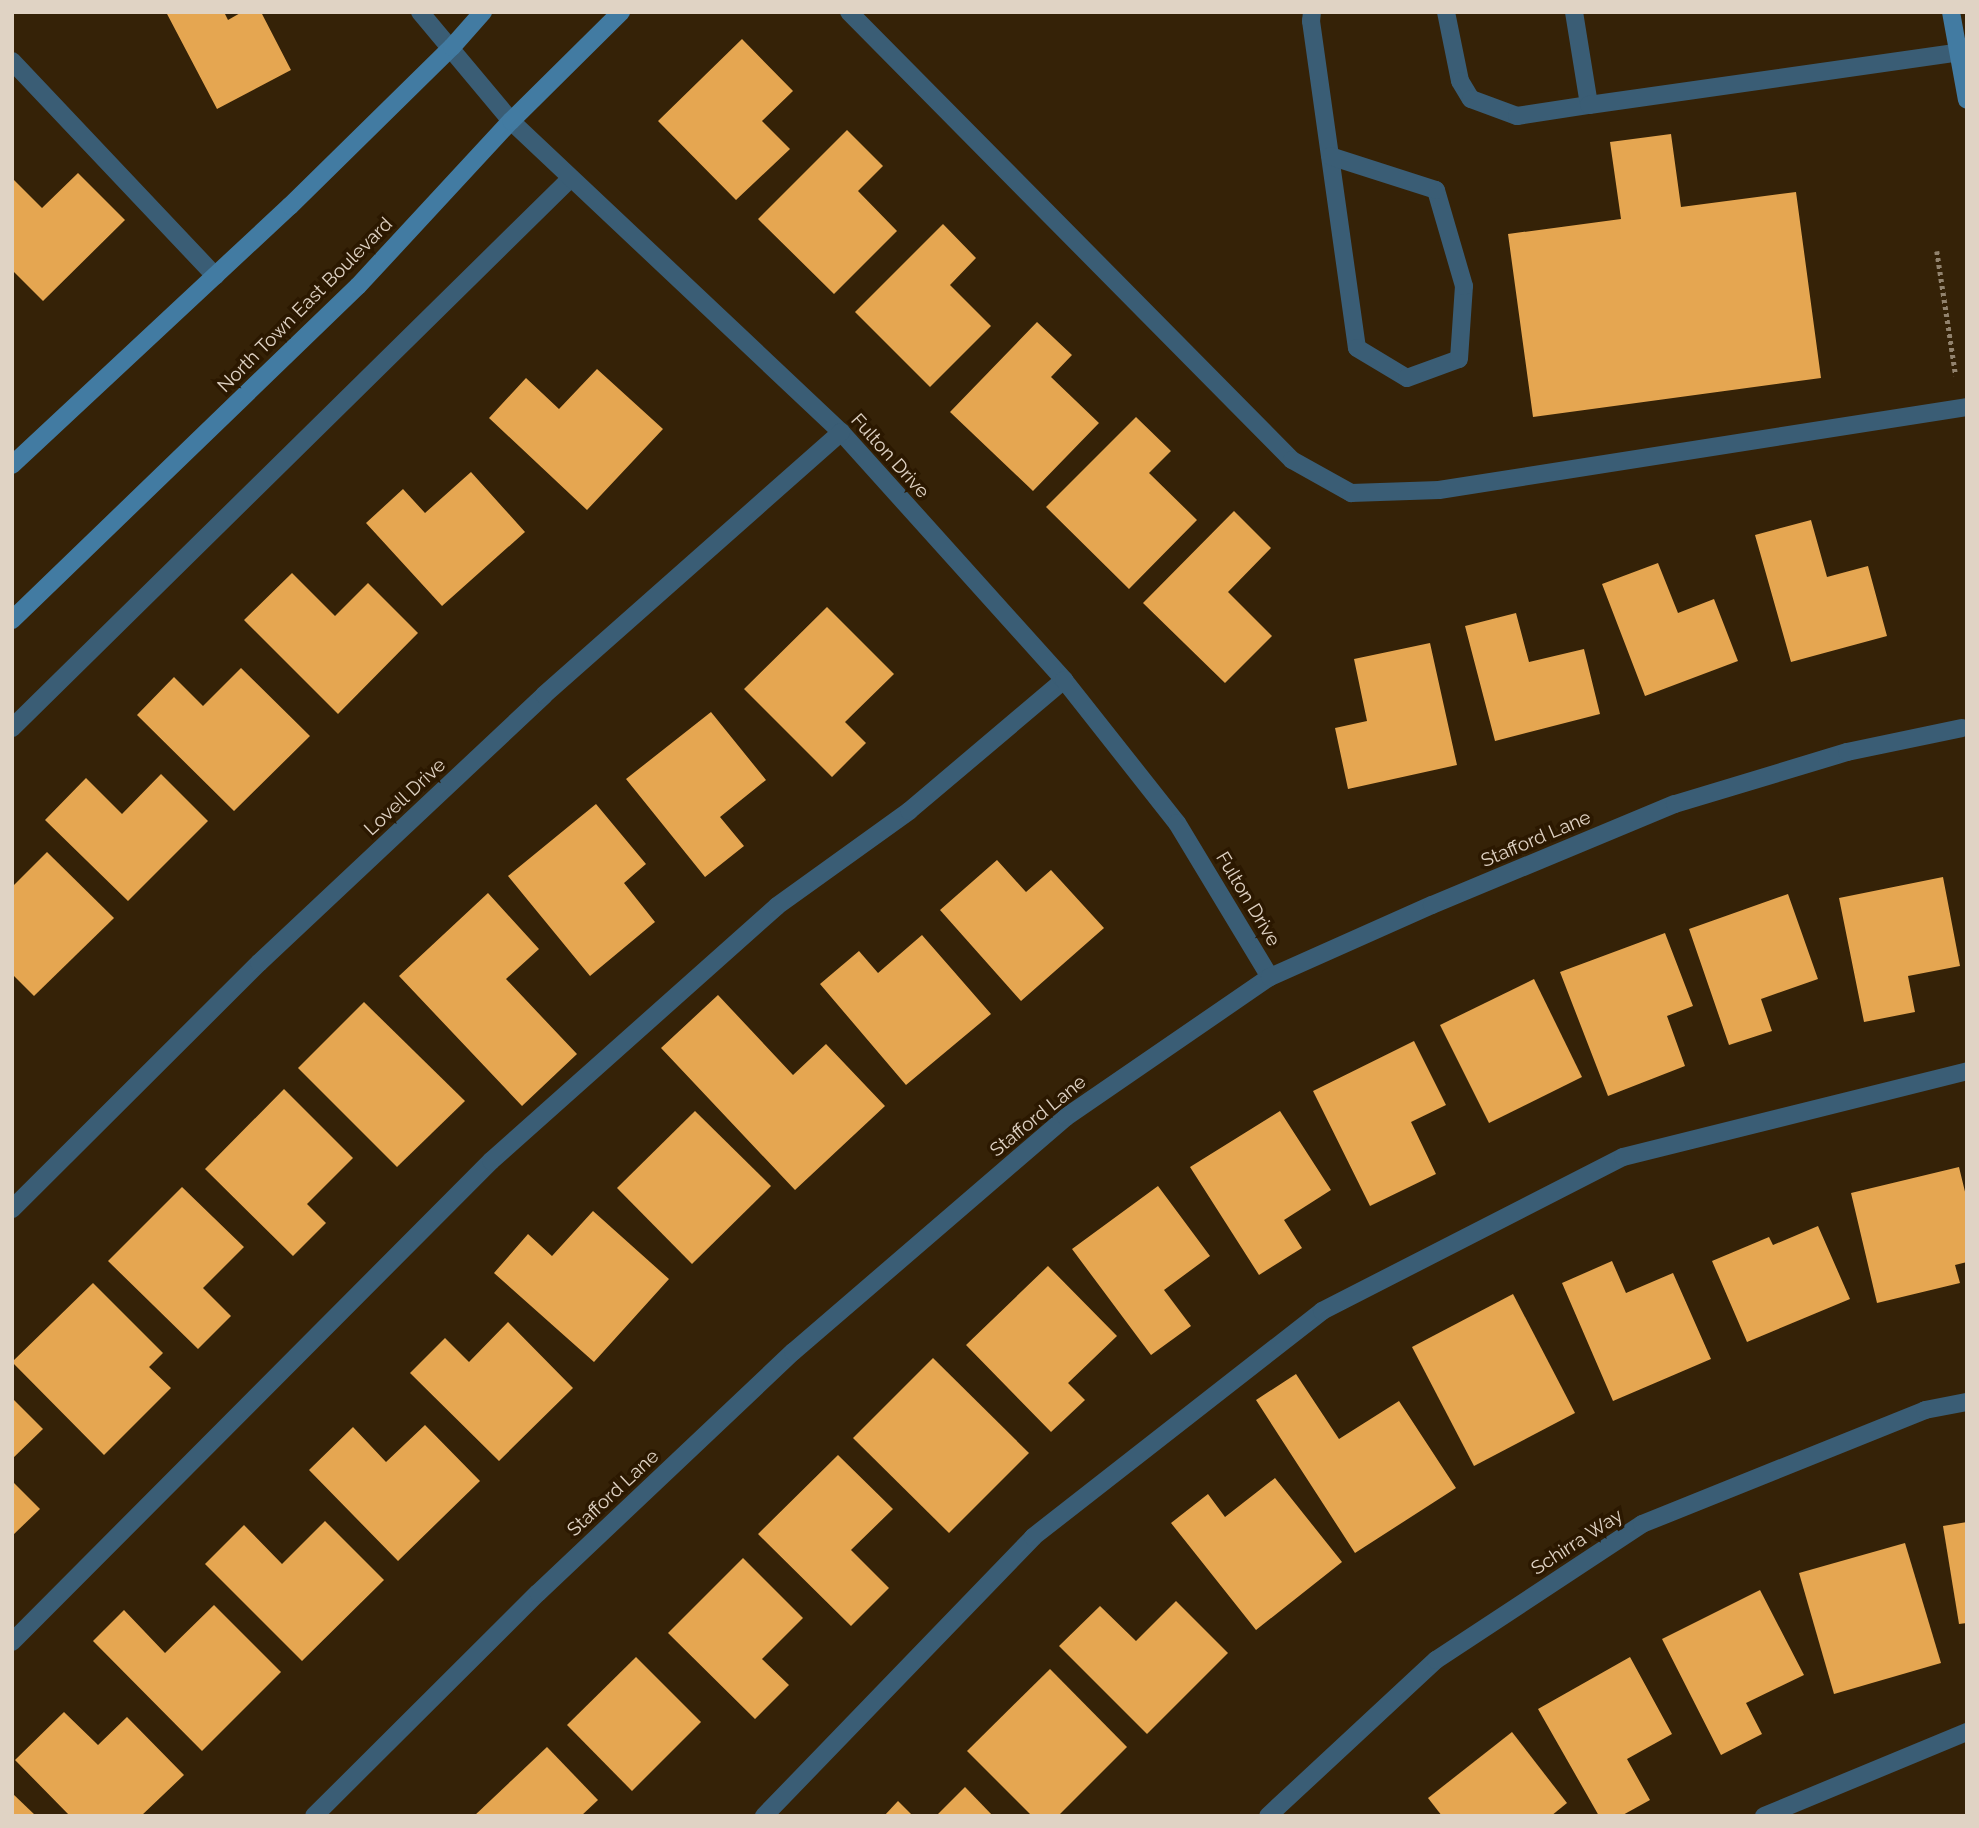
<!DOCTYPE html>
<style>
body{margin:0}
#map{position:relative;width:1979px;height:1828px;overflow:hidden;background:#352207;font-family:Raleway,sans-serif}
div>[style]{position:absolute}
.building>*{inset:0;background:#e5a651}
.path>*{height:4.5px;margin-top:-2.25px;transform-origin:0;background:repeating-linear-gradient(90deg,#92836e 0 3.5px,transparent 0 7px)}
.lane>*{height:18px;margin:-9px;padding:0 9px;transform-origin:9px;border-radius:9px;background:#3a5d75}
.street>*{height:18px;margin:-9px;padding:0 9px;transform-origin:9px;border-radius:9px;background:#3a5d75}
.secondary>*{height:18px;margin:-9px;padding:0 9px;transform-origin:9px;border-radius:9px;background:#427ba2}
span{translate:-50% -50%;white-space:nowrap;text-align:center;line-height:1.15;-webkit-text-stroke:7px #2b1800;paint-order:stroke}
.street-label{font-size:19px;color:#e0d3c4}
.frame{position:absolute;inset:0;border:14px solid #e0d3c4;pointer-events:none}
</style>
<div id="map">
<div class="building">
<i style="clip-path:polygon(166px 12px,224px 12px,228px 20px,242px 12px,261px 12px,291px 70px,217px 109px)"></i>
<i style="clip-path:polygon(742px 39px,793px 91px,762px 121px,790px 149px,736px 200px,658px 121px)"></i>
<i style="clip-path:polygon(847px 130px,883px 166px,858px 191px,897px 231px,834px 294px,758px 219px)"></i>
<i style="clip-path:polygon(1671px 134px,1681px 207px,1796px 192px,1821px 378px,1533px 417px,1508px 234px,1621px 219px,1610px 142px)"></i>
<i style="clip-path:polygon(78px 173px,125px 220px,43px 301px,12px 270px,12px 183px,14px 180px,42px 208px)"></i>
<i style="clip-path:polygon(943px 224px,976px 258px,950px 285px,991px 326px,930px 387px,855px 312px)"></i>
<i style="clip-path:polygon(1037px 322px,1072px 355px,1051px 377px,1099px 423px,1033px 491px,950px 412px)"></i>
<i style="clip-path:polygon(597px 369px,663px 429px,587px 510px,489px 418px,526px 378px,559px 409px)"></i>
<i style="clip-path:polygon(1136px 417px,1171px 451px,1149px 473px,1197px 520px,1129px 589px,1046px 507px)"></i>
<i style="clip-path:polygon(471px 472px,525px 532px,442px 606px,366px 523px,403px 489px,425px 513px)"></i>
<i style="clip-path:polygon(1234px 511px,1271px 548px,1228px 592px,1272px 636px,1225px 683px,1143px 603px)"></i>
<i style="clip-path:polygon(1811px 520px,1827px 577px,1868px 566px,1887px 636px,1791px 662px,1755px 535px)"></i>
<i style="clip-path:polygon(1658px 563px,1678px 613px,1714px 599px,1738px 661px,1645px 696px,1602px 584px)"></i>
<i style="clip-path:polygon(292px 573px,335px 616px,368px 583px,418px 633px,338px 714px,244px 620px)"></i>
<i style="clip-path:polygon(827px 607px,894px 674px,845px 722px,866px 743px,832px 777px,744px 689px)"></i>
<i style="clip-path:polygon(1516px 613px,1529px 662px,1584px 649px,1600px 714px,1495px 741px,1465px 626px)"></i>
<i style="clip-path:polygon(1430px 643px,1457px 765px,1348px 789px,1335px 728px,1367px 721px,1354px 659px)"></i>
<i style="clip-path:polygon(241px 668px,310px 736px,234px 811px,137px 715px,174px 677px,203px 706px)"></i>
<i style="clip-path:polygon(711px 712px,766px 780px,720px 817px,744px 846px,705px 877px,626px 779px)"></i>
<i style="clip-path:polygon(161px 774px,208px 821px,128px 901px,45px 820px,86px 778px,122px 814px)"></i>
<i style="clip-path:polygon(596px 804px,646px 864px,624px 883px,655px 922px,590px 976px,508px 876px)"></i>
<i style="clip-path:polygon(47px 852px,114px 918px,34px 996px,12px 974px,12px 887px)"></i>
<i style="clip-path:polygon(997px 860px,1026px 892px,1051px 870px,1104px 928px,1021px 1001px,940px 910px)"></i>
<i style="clip-path:polygon(1943px 877px,1960px 966px,1908px 976px,1915px 1012px,1864px 1022px,1839px 898px)"></i>
<i style="clip-path:polygon(488px 893px,539px 949px,506px 979px,577px 1054px,522px 1106px,399px 976px)"></i>
<i style="clip-path:polygon(1788px 894px,1818px 979px,1761px 999px,1772px 1031px,1729px 1045px,1689px 929px)"></i>
<i style="clip-path:polygon(1665px 933px,1693px 1006px,1667px 1016px,1685px 1066px,1608px 1096px,1560px 972px)"></i>
<i style="clip-path:polygon(922px 935px,991px 1014px,906px 1085px,820px 984px,859px 951px,878px 973px)"></i>
<i style="clip-path:polygon(1534px 979px,1582px 1077px,1489px 1123px,1440px 1025px)"></i>
<i style="clip-path:polygon(718px 995px,793px 1075px,826px 1044px,885px 1106px,795px 1190px,661px 1048px)"></i>
<i style="clip-path:polygon(364px 1002px,465px 1101px,397px 1167px,298px 1068px)"></i>
<i style="clip-path:polygon(1414px 1041px,1446px 1105px,1411px 1122px,1436px 1174px,1370px 1206px,1313px 1091px)"></i>
<i style="clip-path:polygon(284px 1089px,353px 1158px,307px 1204px,326px 1223px,293px 1256px,205px 1169px)"></i>
<i style="clip-path:polygon(695px 1111px,771px 1186px,692px 1264px,617px 1188px)"></i>
<i style="clip-path:polygon(1280px 1111px,1331px 1190px,1284px 1220px,1302px 1248px,1259px 1275px,1190px 1167px)"></i>
<i style="clip-path:polygon(1959px 1167px,1967px 1200px,1967px 1262px,1955px 1265px,1960px 1283px,1877px 1303px,1851px 1193px)"></i>
<i style="clip-path:polygon(1158px 1186px,1210px 1256px,1164px 1290px,1191px 1326px,1151px 1355px,1072px 1249px)"></i>
<i style="clip-path:polygon(182px 1187px,244px 1247px,203px 1288px,231px 1316px,198px 1349px,108px 1261px)"></i>
<i style="clip-path:polygon(593px 1211px,669px 1279px,594px 1362px,494px 1273px,528px 1234px,552px 1256px)"></i>
<i style="clip-path:polygon(1818px 1226px,1850px 1299px,1747px 1342px,1712px 1261px,1769px 1237px,1773px 1245px)"></i>
<i style="clip-path:polygon(1612px 1261px,1626px 1293px,1673px 1273px,1711px 1359px,1613px 1401px,1562px 1283px)"></i>
<i style="clip-path:polygon(1048px 1266px,1117px 1336px,1068px 1383px,1085px 1400px,1051px 1432px,966px 1345px)"></i>
<i style="clip-path:polygon(93px 1283px,163px 1353px,149px 1367px,171px 1388px,104px 1455px,12px 1362px)"></i>
<i style="clip-path:polygon(1513px 1294px,1575px 1413px,1474px 1466px,1412px 1347px)"></i>
<i style="clip-path:polygon(508px 1322px,573px 1388px,499px 1461px,410px 1373px,445px 1338px,469px 1362px)"></i>
<i style="clip-path:polygon(933px 1358px,1029px 1453px,949px 1533px,853px 1438px)"></i>
<i style="clip-path:polygon(1296px 1374px,1339px 1439px,1399px 1401px,1456px 1488px,1355px 1553px,1256px 1400px)"></i>
<i style="clip-path:polygon(12px 1398px,43px 1429px,12px 1459px)"></i>
<i style="clip-path:polygon(425px 1425px,480px 1481px,398px 1561px,309px 1470px,353px 1427px,386px 1462px)"></i>
<i style="clip-path:polygon(838px 1455px,893px 1509px,851px 1550px,889px 1588px,851px 1626px,758px 1534px)"></i>
<i style="clip-path:polygon(1275px 1478px,1342px 1562px,1256px 1630px,1171px 1523px,1208px 1494px,1225px 1517px)"></i>
<i style="clip-path:polygon(12px 1481px,40px 1509px,12px 1536px)"></i>
<i style="clip-path:polygon(325px 1521px,384px 1580px,302px 1661px,205px 1564px,244px 1525px,282px 1564px)"></i>
<i style="clip-path:polygon(1967px 1522px,1967px 1623px,1959px 1624px,1943px 1526px)"></i>
<i style="clip-path:polygon(1905px 1543px,1941px 1663px,1834px 1694px,1799px 1573px)"></i>
<i style="clip-path:polygon(743px 1558px,803px 1618px,762px 1659px,789px 1685px,755px 1719px,668px 1633px)"></i>
<i style="clip-path:polygon(1760px 1590px,1804px 1675px,1746px 1703px,1762px 1734px,1721px 1755px,1662px 1639px)"></i>
<i style="clip-path:polygon(1176px 1601px,1228px 1653px,1147px 1734px,1059px 1646px,1100px 1606px,1136px 1641px)"></i>
<i style="clip-path:polygon(214px 1605px,281px 1672px,202px 1751px,93px 1641px,124px 1610px,165px 1653px)"></i>
<i style="clip-path:polygon(636px 1657px,701px 1722px,632px 1791px,567px 1725px)"></i>
<i style="clip-path:polygon(1630px 1657px,1672px 1734px,1627px 1759px,1650px 1800px,1621px 1816px,1599px 1816px,1538px 1709px)"></i>
<i style="clip-path:polygon(1050px 1669px,1127px 1747px,1058px 1816px,1032px 1816px,967px 1751px)"></i>
<i style="clip-path:polygon(64px 1712px,98px 1745px,127px 1717px,184px 1775px,141px 1816px,70px 1816px,15px 1760px)"></i>
<i style="clip-path:polygon(1512px 1732px,1567px 1803px,1551px 1816px,1442px 1816px,1428px 1798px)"></i>
<i style="clip-path:polygon(547px 1747px,598px 1800px,581px 1816px,474px 1816px)"></i>
<i style="clip-path:polygon(965px 1787px,993px 1816px,936px 1816px)"></i>
<i style="clip-path:polygon(12px 1793px,36px 1816px,12px 1816px)"></i>
<i style="clip-path:polygon(898px 1801px,913px 1816px,884px 1816px)"></i>
</div>
<div class="path">
<i style="left:1937px;top:251px;width:126px;rotate:81.4deg"></i>
</div>
<div class="lane">
<i style="left:849px;top:12px;width:630px;rotate:45.32deg"></i>
<i style="left:1292px;top:460px;width:68px;rotate:29.2deg"></i>
<i style="left:1351px;top:493px;width:88px;rotate:-2deg"></i>
<i style="left:1439px;top:490px;width:534px;rotate:-8.93deg"></i>
<i style="left:1312px;top:12px;width:9px;rotate:96deg"></i>
<i style="left:1311px;top:21px;width:330px;rotate:82deg"></i>
<i style="left:1357px;top:348px;width:58px;rotate:31deg"></i>
<i style="left:1407px;top:378px;width:55px;rotate:-20.1deg"></i>
<i style="left:1459px;top:359px;width:73px;rotate:-86.1deg"></i>
<i style="left:1464px;top:286px;width:100px;rotate:-106.3deg"></i>
<i style="left:1436px;top:190px;width:111px;rotate:-162.2deg"></i>
<i style="left:1446px;top:12px;width:70px;rotate:78.5deg"></i>
<i style="left:1460px;top:81px;width:21px;rotate:59deg"></i>
<i style="left:1471px;top:99px;width:49px;rotate:20.3deg"></i>
<i style="left:1517px;top:116px;width:73px;rotate:-8.7deg"></i>
<i style="left:1574px;top:12px;width:94px;rotate:80.8deg"></i>
<i style="left:1589px;top:105px;width:375px;rotate:-8.1deg"></i>
<i style="left:12px;top:61px;width:296px;rotate:46.6deg"></i>
<i style="left:12px;top:728px;width:784px;rotate:-44.54deg"></i>
<i style="left:12px;top:1642px;width:679px;rotate:-45.12deg"></i>
<i style="left:491px;top:1161px;width:383px;rotate:-41.7deg"></i>
<i style="left:777px;top:906px;width:163px;rotate:-35.7deg"></i>
<i style="left:909px;top:811px;width:203px;rotate:-40.2deg"></i>
<i style="left:764px;top:1816px;width:388px;rotate:-46deg"></i>
<i style="left:1033px;top:1537px;width:367px;rotate:-38deg"></i>
<i style="left:1322px;top:1311px;width:338px;rotate:-27.1deg"></i>
<i style="left:1623px;top:1157px;width:355px;rotate:-14deg"></i>
<i style="left:1764px;top:1816px;width:220px;rotate:-22.5deg"></i>
</div>
<div class="street">
<i style="left:420px;top:12px;width:142px;rotate:50.1deg"></i>
<i style="left:511px;top:121px;width:453px;rotate:43.3deg"></i>
<i style="left:841px;top:432px;width:334px;rotate:48deg"></i>
<i style="left:1064px;top:680px;width:182px;rotate:51.7deg"></i>
<i style="left:1177px;top:823px;width:180px;rotate:58.9deg"></i>
<i style="left:12px;top:1209px;width:349px;rotate:-44.9deg"></i>
<i style="left:259px;top:963px;width:391px;rotate:-43.2deg"></i>
<i style="left:544px;top:695px;width:397px;rotate:-41.5deg"></i>
<i style="left:314px;top:1816px;width:316px;rotate:-44.9deg"></i>
<i style="left:538px;top:1593px;width:351px;rotate:-43.4deg"></i>
<i style="left:793px;top:1352px;width:360px;rotate:-40.7deg"></i>
<i style="left:1066px;top:1117px;width:247px;rotate:-34.5deg"></i>
<i style="left:1270px;top:977px;width:177px;rotate:-24deg"></i>
<i style="left:1432px;top:905px;width:263px;rotate:-22.6deg"></i>
<i style="left:1675px;top:804px;width:180px;rotate:-16.8deg"></i>
<i style="left:1847px;top:752px;width:117px;rotate:-11.8deg"></i>
<i style="left:1268px;top:1816px;width:229px;rotate:-42.9deg"></i>
<i style="left:1436px;top:1660px;width:247px;rotate:-33.4deg"></i>
<i style="left:1642px;top:1524px;width:305px;rotate:-21.9deg"></i>
<i style="left:1925px;top:1410px;width:43px;rotate:-10.8deg"></i>
</div>
<div class="secondary">
<i style="left:1951px;top:12px;width:89px;rotate:79.7deg"></i>
<i style="left:12px;top:465px;width:380px;rotate:-43deg"></i>
<i style="left:290px;top:206px;width:227px;rotate:-44.5deg"></i>
<i style="left:452px;top:47px;width:47px;rotate:-48.5deg"></i>
<i style="left:12px;top:620px;width:481px;rotate:-44deg"></i>
<i style="left:358px;top:286px;width:225px;rotate:-47.2deg"></i>
<i style="left:511px;top:121px;width:155px;rotate:-44.7deg"></i>
</div>
<div class="street-label">
<span style="left:305px;top:305px;rotate:-45deg">North Town East Boulevard</span>
<span style="left:890px;top:456px;rotate:48deg">Fulton Drive</span>
<span style="left:405px;top:797px;rotate:-43deg">Lovell Drive</span>
<span style="left:1536px;top:839px;rotate:-23deg">Stafford Lane</span>
<span style="left:1248px;top:899px;rotate:59deg">Fulton Drive</span>
<span style="left:1038px;top:1116px;rotate:-39deg">Stafford Lane</span>
<span style="left:613px;top:1493px;rotate:-43deg">Stafford Lane</span>
<span style="left:1577px;top:1542px;rotate:-33deg">Schirra Way</span>
</div>
<div class="frame"></div>
</div>
